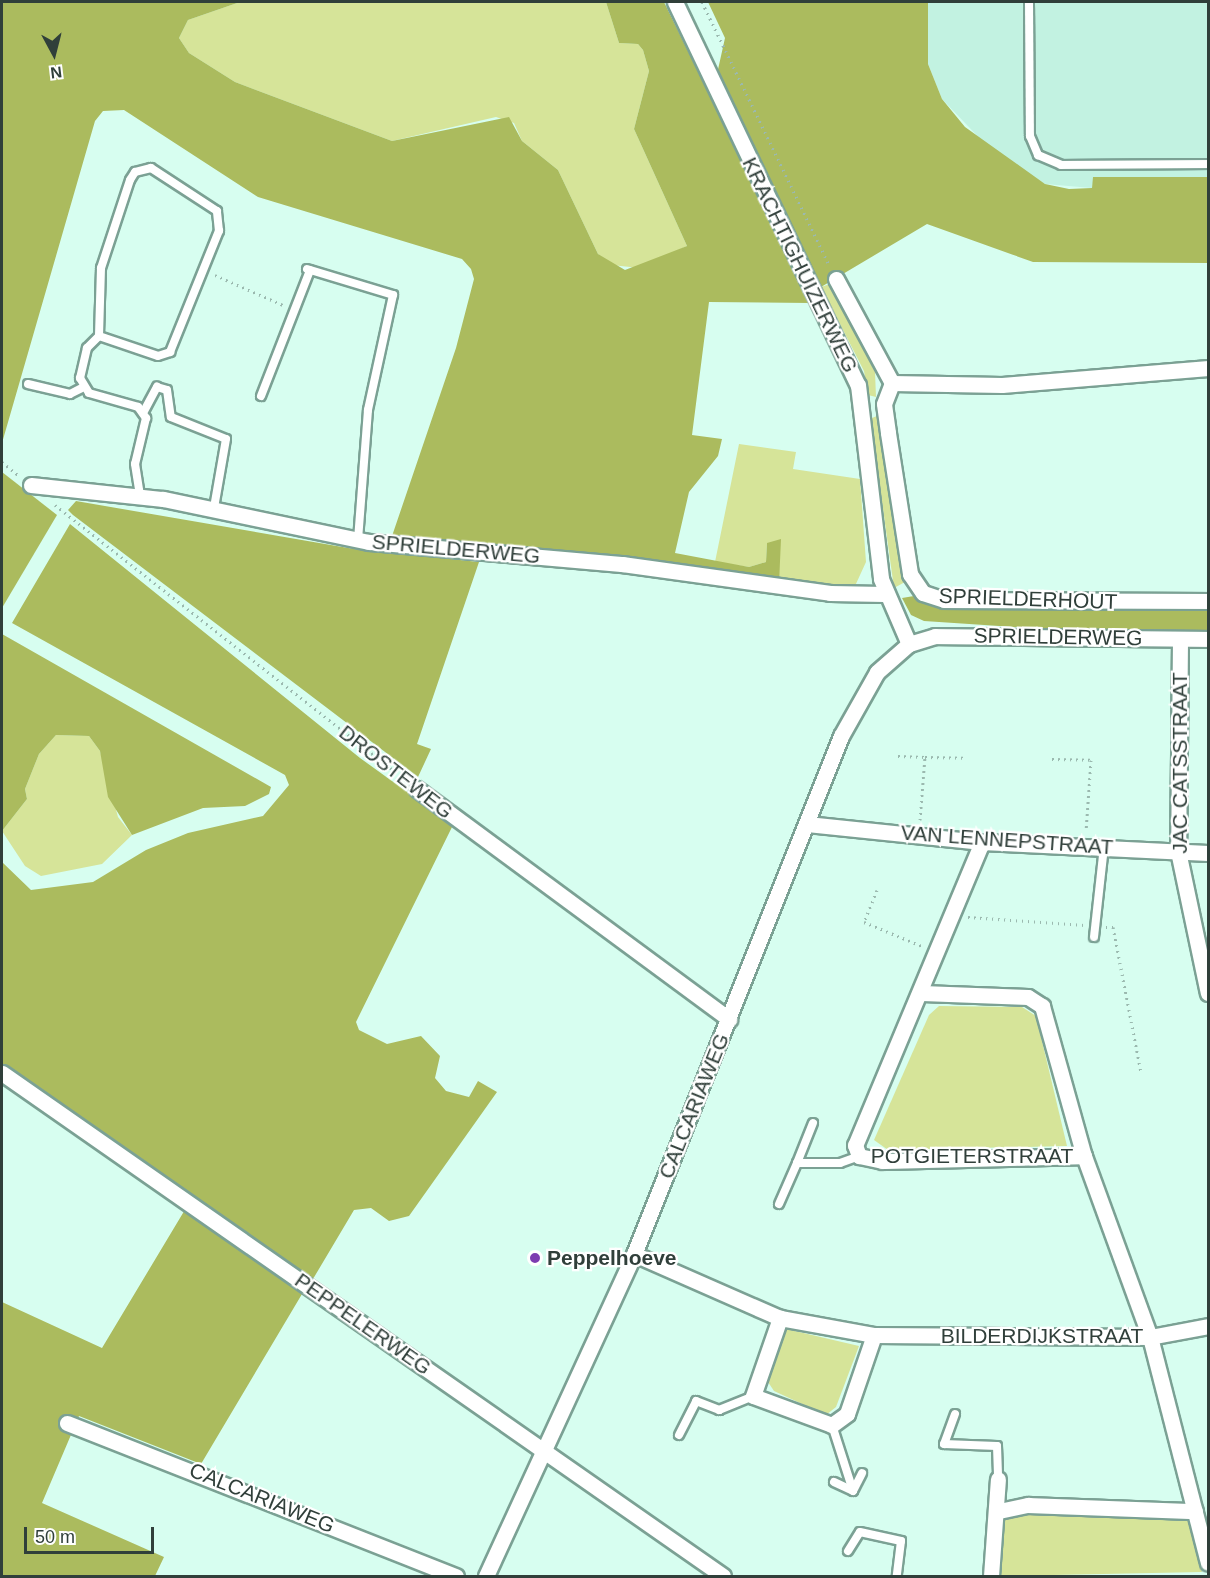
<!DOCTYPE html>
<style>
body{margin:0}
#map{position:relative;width:1210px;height:1578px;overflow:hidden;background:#d7fef0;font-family:Arial,sans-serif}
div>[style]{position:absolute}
.built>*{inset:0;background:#c2f2e1}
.green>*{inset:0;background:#d6e499}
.forest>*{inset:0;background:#abbb5e}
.path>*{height:3px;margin-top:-1.5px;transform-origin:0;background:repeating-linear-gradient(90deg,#9bb9af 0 1.5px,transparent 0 6px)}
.roads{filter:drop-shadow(2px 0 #7ba194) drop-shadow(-2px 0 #7ba194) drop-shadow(0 2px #7ba194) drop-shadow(0 -2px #7ba194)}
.lane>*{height:8px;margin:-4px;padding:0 4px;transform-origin:4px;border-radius:4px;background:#fff}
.street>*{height:15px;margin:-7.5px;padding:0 7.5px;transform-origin:7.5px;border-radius:7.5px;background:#fff}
.dots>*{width:16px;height:16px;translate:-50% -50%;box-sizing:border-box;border:3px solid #fff;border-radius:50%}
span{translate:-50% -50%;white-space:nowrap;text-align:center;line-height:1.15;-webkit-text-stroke:4.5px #fff;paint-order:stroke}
.street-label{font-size:21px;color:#303f3a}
.poi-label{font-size:21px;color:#303f3a;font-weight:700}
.left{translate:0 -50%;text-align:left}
.frame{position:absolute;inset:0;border:3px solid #303f3a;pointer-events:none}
.north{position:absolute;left:24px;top:24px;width:60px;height:60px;-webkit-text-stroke:4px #fff;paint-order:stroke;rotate:173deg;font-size:16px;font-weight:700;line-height:24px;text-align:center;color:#303f3a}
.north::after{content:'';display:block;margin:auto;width:21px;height:27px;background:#303f3a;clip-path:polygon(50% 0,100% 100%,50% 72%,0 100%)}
.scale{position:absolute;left:24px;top:1527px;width:130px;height:27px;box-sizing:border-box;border:3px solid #303f3a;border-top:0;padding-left:8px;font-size:18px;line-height:21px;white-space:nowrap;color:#303f3a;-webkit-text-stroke:4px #fff;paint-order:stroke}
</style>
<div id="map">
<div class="built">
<i style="clip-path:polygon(928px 2px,1208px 2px,1208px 177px,1094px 177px,1092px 188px,1045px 184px,989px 148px,942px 99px,928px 64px)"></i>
</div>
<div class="green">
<i style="clip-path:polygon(240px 2px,606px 2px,619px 43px,638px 44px,643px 50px,649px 71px,634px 129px,687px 246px,640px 268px,611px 265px,598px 254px,558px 170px,522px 141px,514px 123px,496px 117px,392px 141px,235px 82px,189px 53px,179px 38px,188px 20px)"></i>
<i style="clip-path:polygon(830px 284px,875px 372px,876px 397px,868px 395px,864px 371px,821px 287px)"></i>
<i style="clip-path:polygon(882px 414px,905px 582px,894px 588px,872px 430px,872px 418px)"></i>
<i style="clip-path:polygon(739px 444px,796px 452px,793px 469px,860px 479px,866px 562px,855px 586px,779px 584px,767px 543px,766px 562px,749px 567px,715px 562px)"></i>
<i style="clip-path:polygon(56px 735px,89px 736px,100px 751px,118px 817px,132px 835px,102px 864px,41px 876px,25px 866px,2px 831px,27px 799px,25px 789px,39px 754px)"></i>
<i style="clip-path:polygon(939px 1006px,1022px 1007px,1036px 1016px,1067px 1146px,888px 1150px,874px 1140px,929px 1015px)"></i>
<i style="clip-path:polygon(782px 1328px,859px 1346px,836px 1407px,826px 1415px,774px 1391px,768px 1382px)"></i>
<i style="clip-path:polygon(1029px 1512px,1188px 1519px,1202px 1572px,999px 1576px,1005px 1518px)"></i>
</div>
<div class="forest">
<i style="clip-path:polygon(2px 2px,240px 2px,188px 20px,179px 38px,189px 53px,235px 82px,392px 141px,509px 117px,522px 141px,558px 170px,598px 254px,625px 270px,687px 246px,634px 129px,649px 71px,643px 50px,638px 44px,619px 43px,606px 2px,664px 2px,811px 303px,709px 302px,692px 435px,722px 439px,718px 456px,689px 492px,675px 553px,749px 567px,766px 562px,767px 543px,781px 539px,779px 584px,622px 556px,391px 539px,456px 348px,474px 279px,471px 269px,462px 259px,258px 197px,124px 110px,103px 111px,95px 121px,2px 443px)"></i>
<i style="clip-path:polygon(708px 2px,928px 2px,928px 64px,942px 99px,965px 127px,1045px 184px,1069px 189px,1092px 188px,1093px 177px,1208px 177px,1208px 263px,1033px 262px,927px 224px,821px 287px,717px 74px,725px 38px)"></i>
<i style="clip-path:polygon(2px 472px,57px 515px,2px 608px)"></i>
<i style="clip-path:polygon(76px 501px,354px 549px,479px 562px,417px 744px,431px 749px,418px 777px,73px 515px,68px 510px)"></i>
<i style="clip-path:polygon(70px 524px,360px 758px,453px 825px,356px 1022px,359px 1030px,387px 1044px,421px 1036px,440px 1056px,435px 1078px,446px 1091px,469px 1097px,478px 1081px,497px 1092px,409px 1216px,389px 1221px,371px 1208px,354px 1210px,313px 1279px,2px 1064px,2px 862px,31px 890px,93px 882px,146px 850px,188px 833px,263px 816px,289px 785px,285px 775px,12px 623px)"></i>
<i style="clip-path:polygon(914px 596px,943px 606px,1208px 607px,1208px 630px,1057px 630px,924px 621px,911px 615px,902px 598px)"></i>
<i style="clip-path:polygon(2px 634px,271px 787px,269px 794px,245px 806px,203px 808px,132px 835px,108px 797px,100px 751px,89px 736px,56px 735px,39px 754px,25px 789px,27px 799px,2px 831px)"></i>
<i style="clip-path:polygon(186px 1208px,305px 1289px,201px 1464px,79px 1416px,42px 1503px,164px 1557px,155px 1576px,2px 1576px,2px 1302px,102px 1348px)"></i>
</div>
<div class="path">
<i style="left:702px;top:2px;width:292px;rotate:64.2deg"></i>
<i style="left:215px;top:275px;width:74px;rotate:23.8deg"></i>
<i style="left:2px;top:462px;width:22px;rotate:39deg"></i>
<i style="left:55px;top:505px;width:446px;rotate:38.1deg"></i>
<i style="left:898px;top:756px;width:27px;rotate:2deg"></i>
<i style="left:1052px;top:759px;width:39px;rotate:1deg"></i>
<i style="left:1091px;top:760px;width:71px;rotate:94deg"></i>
<i style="left:920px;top:820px;width:63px;rotate:-85.5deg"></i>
<i style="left:925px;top:757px;width:39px;rotate:1deg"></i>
<i style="left:877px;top:890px;width:35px;rotate:112deg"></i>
<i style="left:864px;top:922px;width:63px;rotate:22.5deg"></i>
<i style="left:968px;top:917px;width:117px;rotate:3.9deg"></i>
<i style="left:1106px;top:927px;width:7px"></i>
<i style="left:1113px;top:927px;width:149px;rotate:79.1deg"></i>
</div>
<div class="roads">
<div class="lane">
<i style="left:1029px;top:2px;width:134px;rotate:89.6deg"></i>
<i style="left:1030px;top:136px;width:21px;rotate:67deg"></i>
<i style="left:1038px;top:155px;width:25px;rotate:23deg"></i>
<i style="left:1061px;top:165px;width:147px;rotate:-0.4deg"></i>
<i style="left:307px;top:269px;width:90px;rotate:16.8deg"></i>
<i style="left:393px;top:295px;width:118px;rotate:102.3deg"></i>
<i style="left:368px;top:410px;width:129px;rotate:94.4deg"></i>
<i style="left:99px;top:336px;width:62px;rotate:18.7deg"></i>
<i style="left:158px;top:356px;width:13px;rotate:-18deg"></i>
<i style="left:170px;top:352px;width:131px;rotate:-68deg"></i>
<i style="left:219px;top:231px;width:20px;rotate:-96deg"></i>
<i style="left:217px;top:211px;width:79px;rotate:-146.9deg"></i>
<i style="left:151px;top:168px;width:16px;rotate:166deg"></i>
<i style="left:135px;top:172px;width:9px;rotate:122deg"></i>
<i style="left:130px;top:180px;width:93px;rotate:108.2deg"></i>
<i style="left:101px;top:268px;width:68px;rotate:91.7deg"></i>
<i style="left:99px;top:336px;width:17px;rotate:135deg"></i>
<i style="left:87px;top:348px;width:31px;rotate:103deg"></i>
<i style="left:80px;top:378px;width:17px;rotate:59deg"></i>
<i style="left:89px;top:393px;width:51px;rotate:15.9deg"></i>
<i style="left:138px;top:407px;width:14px;rotate:54deg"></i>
<i style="left:146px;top:418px;width:47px;rotate:103.4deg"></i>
<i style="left:135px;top:464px;width:32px;rotate:81deg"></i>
<i style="left:28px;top:384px;width:43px;rotate:13.4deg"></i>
<i style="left:70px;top:394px;width:13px;rotate:-27deg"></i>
<i style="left:261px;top:396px;width:135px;rotate:-68.7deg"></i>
<i style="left:143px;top:413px;width:30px;rotate:-62deg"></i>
<i style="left:157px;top:387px;width:10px;rotate:17deg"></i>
<i style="left:167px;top:390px;width:27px;rotate:82deg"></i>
<i style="left:171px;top:417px;width:59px;rotate:21.8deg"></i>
<i style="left:226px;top:439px;width:70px;rotate:99.9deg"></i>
<i style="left:1094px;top:937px;width:91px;rotate:-83.7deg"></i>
<i style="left:797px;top:1163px;width:43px;rotate:-68.2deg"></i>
<i style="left:779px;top:1204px;width:45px;rotate:-66.3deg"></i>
<i style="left:797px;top:1163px;width:43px"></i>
<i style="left:840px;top:1163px;width:20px;rotate:-20deg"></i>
<i style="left:955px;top:1414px;width:32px;rotate:110deg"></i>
<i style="left:944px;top:1444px;width:53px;rotate:2.2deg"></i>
<i style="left:997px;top:1446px;width:33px;rotate:88deg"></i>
<i style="left:832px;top:1425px;width:69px;rotate:72.3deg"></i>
<i style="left:853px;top:1491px;width:20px;rotate:-63deg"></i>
<i style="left:679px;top:1435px;width:38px;rotate:-63deg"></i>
<i style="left:696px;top:1401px;width:25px;rotate:21deg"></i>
<i style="left:719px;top:1410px;width:37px;rotate:-22deg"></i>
<i style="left:834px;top:1482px;width:21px;rotate:25deg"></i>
<i style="left:848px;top:1551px;width:22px;rotate:-58deg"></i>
<i style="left:860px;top:1532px;width:42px;rotate:12.4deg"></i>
<i style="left:901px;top:1541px;width:35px;rotate:97deg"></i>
</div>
<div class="street">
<i style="left:675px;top:2px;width:424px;rotate:64.5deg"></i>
<i style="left:858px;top:385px;width:195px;rotate:83.2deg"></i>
<i style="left:881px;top:579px;width:71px;rotate:66.7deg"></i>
<i style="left:836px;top:279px;width:118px;rotate:61.7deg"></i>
<i style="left:892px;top:383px;width:110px;rotate:1deg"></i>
<i style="left:1002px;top:385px;width:207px;rotate:-4.7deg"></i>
<i style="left:892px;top:383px;width:22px;rotate:111deg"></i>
<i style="left:884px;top:404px;width:29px;rotate:82deg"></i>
<i style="left:888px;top:433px;width:143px;rotate:81.1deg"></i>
<i style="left:910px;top:574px;width:23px;rotate:56deg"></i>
<i style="left:923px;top:593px;width:22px;rotate:18deg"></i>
<i style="left:944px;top:600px;width:264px;rotate:0.2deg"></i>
<i style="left:31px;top:485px;width:133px;rotate:6.1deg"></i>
<i style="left:163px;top:499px;width:210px;rotate:11.8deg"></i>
<i style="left:369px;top:542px;width:254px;rotate:5deg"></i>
<i style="left:622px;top:564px;width:210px;rotate:7.9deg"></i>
<i style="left:830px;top:593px;width:54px;rotate:1.1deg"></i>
<i style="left:1180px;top:639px;width:212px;rotate:90.5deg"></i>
<i style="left:1178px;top:851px;width:145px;rotate:78.1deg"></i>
<i style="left:417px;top:789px;width:388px;rotate:36.4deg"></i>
<i style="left:807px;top:824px;width:176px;rotate:5.9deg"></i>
<i style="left:982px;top:842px;width:226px;rotate:2.8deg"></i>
<i style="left:982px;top:842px;width:329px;rotate:112.7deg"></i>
<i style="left:855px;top:1145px;width:12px;rotate:70deg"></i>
<i style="left:859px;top:1156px;width:24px;rotate:12deg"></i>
<i style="left:882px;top:1161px;width:202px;rotate:-1.4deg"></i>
<i style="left:922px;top:993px;width:106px;rotate:2.2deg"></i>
<i style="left:1028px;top:997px;width:17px;rotate:33deg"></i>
<i style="left:1042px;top:1006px;width:156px;rotate:74.4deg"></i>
<i style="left:1084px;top:1156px;width:193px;rotate:70deg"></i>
<i style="left:1150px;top:1337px;width:233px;rotate:75.6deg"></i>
<i style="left:2px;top:1073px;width:879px;rotate:34.9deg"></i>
<i style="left:634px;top:1254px;width:159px;rotate:23.7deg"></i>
<i style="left:780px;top:1318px;width:96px;rotate:10.3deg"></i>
<i style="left:874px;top:1335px;width:83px;rotate:108.9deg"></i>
<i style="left:847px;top:1414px;width:19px;rotate:144deg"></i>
<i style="left:832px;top:1425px;width:84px;rotate:-159.8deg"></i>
<i style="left:753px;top:1396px;width:83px;rotate:-70.9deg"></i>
<i style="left:874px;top:1335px;width:276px;rotate:0.4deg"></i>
<i style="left:1150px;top:1337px;width:59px;rotate:-10.7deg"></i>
<i style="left:67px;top:1423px;width:418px;rotate:21.5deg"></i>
<i style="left:999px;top:1511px;width:30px;rotate:-12deg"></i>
<i style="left:1028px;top:1505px;width:167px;rotate:2.1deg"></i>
<i style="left:486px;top:1576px;width:354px;rotate:-65.3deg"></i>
<i style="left:634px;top:1254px;width:558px;rotate:-68.22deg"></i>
<i style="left:841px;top:736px;width:73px;rotate:-60.6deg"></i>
<i style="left:877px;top:672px;width:43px;rotate:-41.2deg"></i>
<i style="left:909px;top:644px;width:27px;rotate:-17deg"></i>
<i style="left:935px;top:636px;width:273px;rotate:0.6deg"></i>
<i style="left:991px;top:1576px;width:97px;rotate:-85.9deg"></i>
</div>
</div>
<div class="dots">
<i style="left:535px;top:1258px;background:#7d3cb1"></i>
</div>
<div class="street-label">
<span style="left:800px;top:265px;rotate:64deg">KRACHTIGHUIZERWEG</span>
<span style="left:456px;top:549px;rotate:5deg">SPRIELDERWEG</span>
<span style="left:1028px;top:599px;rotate:2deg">SPRIELDERHOUT</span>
<span style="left:1058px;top:637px;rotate:1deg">SPRIELDERWEG</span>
<span style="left:1180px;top:763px;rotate:-90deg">JAC CATSSTRAAT</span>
<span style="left:396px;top:772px;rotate:38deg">DROSTEWEG</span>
<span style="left:1007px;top:840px;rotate:4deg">VAN LENNEPSTRAAT</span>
<span style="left:694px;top:1106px;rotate:-68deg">CALCARIAWEG</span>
<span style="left:972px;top:1156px">POTGIETERSTRAAT</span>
<span style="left:363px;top:1324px;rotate:35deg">PEPPELERWEG</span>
<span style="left:1042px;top:1336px">BILDERDIJKSTRAAT</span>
<span style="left:262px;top:1498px;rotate:22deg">CALCARIAWEG</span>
</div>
<div class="poi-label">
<span class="left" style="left:547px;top:1258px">Peppelhoeve</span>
</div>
<div class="frame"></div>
<div class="north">N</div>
<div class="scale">50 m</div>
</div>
